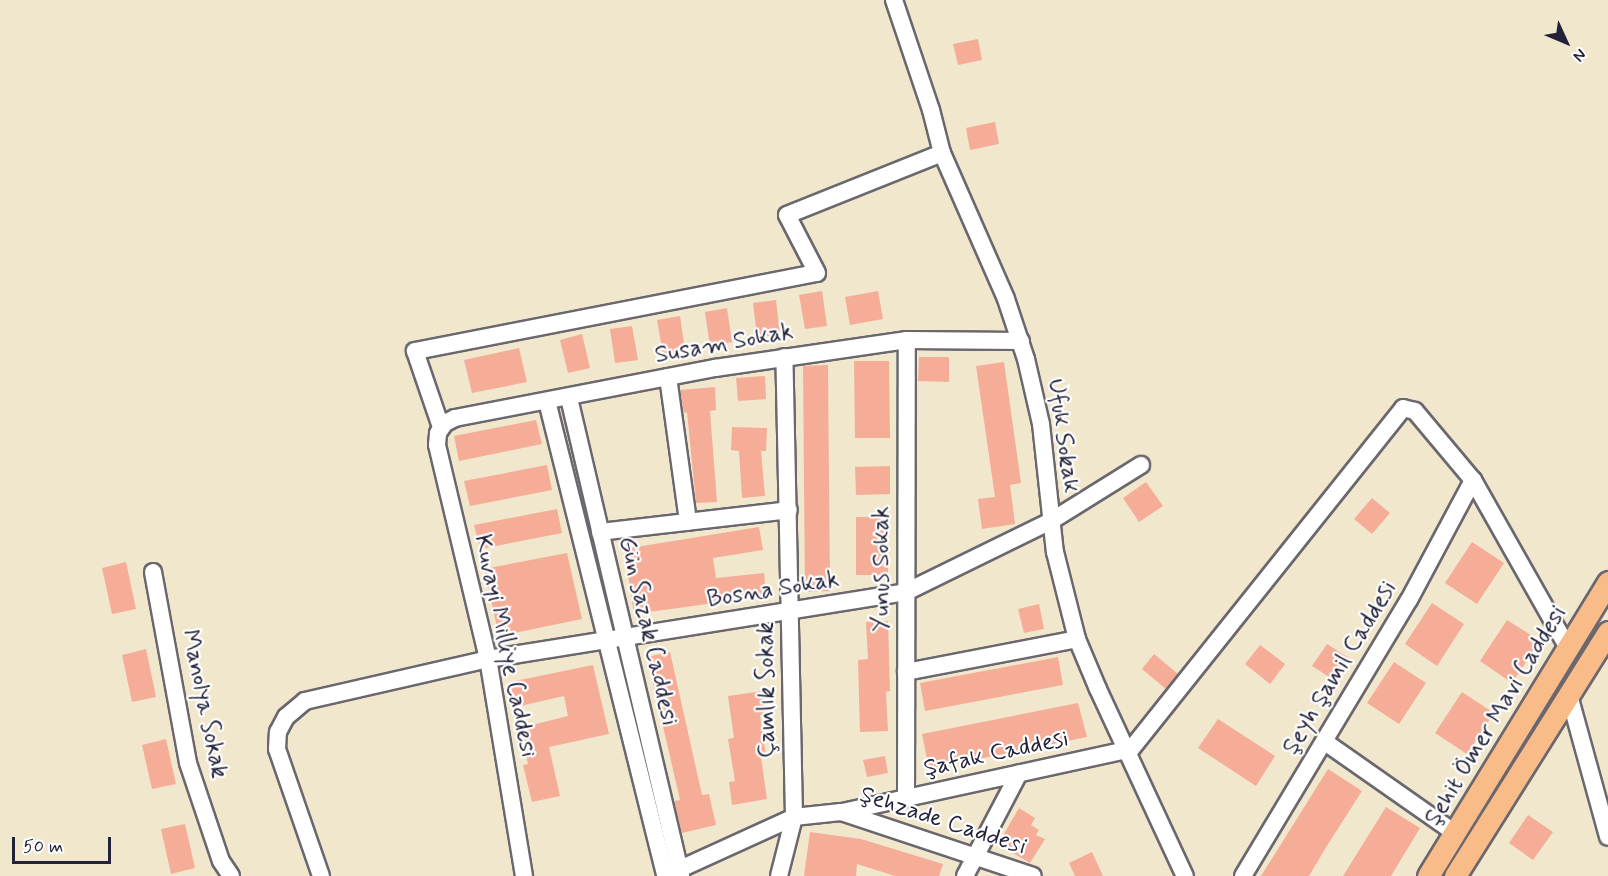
<!DOCTYPE html>
<meta charset="utf-8">
<style>
body{margin:0}
#map{position:relative;width:1608px;height:876px;overflow:hidden;background:#f1e7cd;font-family:Mynerve,sans-serif}
div>[style]{position:absolute}
.building>*{inset:0;background:#f5ad97}
.roads{filter:drop-shadow(2px 0 #6a676e) drop-shadow(-2px 0 #6a676e) drop-shadow(0 2px #6a676e) drop-shadow(0 -2px #6a676e)}
.minor>*{height:16px;margin:-8px;padding:0 8px;transform-origin:8px;border-radius:8px;background:#fff}
.major>*{height:21px;margin:-10.5px;padding:0 10.5px;transform-origin:10.5px;border-radius:10.5px;background:#f9bc89}
span{translate:-50% -50%;white-space:nowrap;text-align:center;line-height:1.15;-webkit-text-stroke:4.5px #fff;paint-order:stroke}
.street-label{font-size:24px;color:#22223b}
.north{position:absolute;left:1536px;top:12px;width:60px;height:60px;-webkit-text-stroke:4px #fff;paint-order:stroke;rotate:134deg;font-size:16px;font-weight:700;line-height:24px;text-align:center;color:#22223b}
.north::after{content:'';display:block;margin:auto;width:21px;height:27px;background:#22223b;clip-path:polygon(50% 0,100% 100%,50% 72%,0 100%)}
.scale{position:absolute;left:12px;top:837px;width:99px;height:27px;box-sizing:border-box;border:3px solid #22223b;border-top:0;padding-left:8px;font-size:18px;line-height:21px;white-space:nowrap;color:#22223b;-webkit-text-stroke:4px #fff;paint-order:stroke}
</style>
<div id="map">
<div class="building">
<i style="clip-path:polygon(978px 39px,982px 60px,958px 65px,953px 44px)"></i>
<i style="clip-path:polygon(995px 122px,999px 144px,970px 150px,966px 128px)"></i>
<i style="clip-path:polygon(822px 291px,827px 326px,805px 329px,799px 295px)"></i>
<i style="clip-path:polygon(878px 291px,883px 319px,850px 325px,845px 297px)"></i>
<i style="clip-path:polygon(776px 300px,780px 335px,757px 337px,753px 303px)"></i>
<i style="clip-path:polygon(727px 308px,732px 342px,710px 346px,705px 312px)"></i>
<i style="clip-path:polygon(680px 316px,685px 351px,663px 354px,657px 320px)"></i>
<i style="clip-path:polygon(632px 326px,638px 360px,615px 363px,610px 329px)"></i>
<i style="clip-path:polygon(582px 334px,590px 368px,568px 373px,560px 340px)"></i>
<i style="clip-path:polygon(519px 348px,527px 382px,472px 393px,464px 360px)"></i>
<i style="clip-path:polygon(919px 357px,949px 357px,949px 382px,918px 381px)"></i>
<i style="clip-path:polygon(854px 361px,889px 361px,890px 438px,855px 438px)"></i>
<i style="clip-path:polygon(1004px 362px,1021px 483px,1010px 485px,1015px 524px,982px 529px,978px 499px,995px 497px,976px 366px)"></i>
<i style="clip-path:polygon(828px 365px,830px 591px,805px 592px,803px 366px)"></i>
<i style="clip-path:polygon(765px 376px,766px 399px,738px 401px,736px 378px)"></i>
<i style="clip-path:polygon(715px 387px,716px 410px,710px 411px,717px 502px,696px 503px,687px 412px,684px 413px,680px 390px)"></i>
<i style="clip-path:polygon(536px 420px,542px 444px,459px 461px,454px 436px)"></i>
<i style="clip-path:polygon(732px 427px,767px 428px,766px 451px,761px 451px,765px 496px,742px 498px,739px 451px,731px 450px)"></i>
<i style="clip-path:polygon(547px 465px,552px 490px,470px 506px,464px 481px)"></i>
<i style="clip-path:polygon(890px 466px,890px 494px,856px 495px,855px 467px)"></i>
<i style="clip-path:polygon(1146px 482px,1163px 506px,1139px 522px,1123px 498px)"></i>
<i style="clip-path:polygon(1372px 498px,1390px 513px,1372px 534px,1354px 519px)"></i>
<i style="clip-path:polygon(557px 509px,562px 533px,480px 549px,474px 525px)"></i>
<i style="clip-path:polygon(856px 517px,888px 517px,888px 575px,856px 575px)"></i>
<i style="clip-path:polygon(759px 527px,763px 550px,713px 558px,716px 578px,764px 573px,766px 596px,634px 614px,624px 549px)"></i>
<i style="clip-path:polygon(1472px 542px,1504px 563px,1477px 604px,1445px 583px)"></i>
<i style="clip-path:polygon(567px 553px,582px 619px,499px 636px,484px 569px)"></i>
<i style="clip-path:polygon(126px 562px,136px 609px,112px 614px,102px 568px)"></i>
<i style="clip-path:polygon(1432px 603px,1464px 624px,1437px 666px,1405px 644px)"></i>
<i style="clip-path:polygon(1039px 604px,1044px 629px,1024px 633px,1018px 609px)"></i>
<i style="clip-path:polygon(1507px 620px,1540px 641px,1512px 683px,1480px 661px)"></i>
<i style="clip-path:polygon(888px 621px,890px 691px,886px 692px,888px 731px,860px 732px,858px 660px,868px 659px,866px 622px)"></i>
<i style="clip-path:polygon(1327px 644px,1349px 658px,1334px 680px,1312px 666px)"></i>
<i style="clip-path:polygon(1260px 645px,1285px 664px,1270px 684px,1245px 664px)"></i>
<i style="clip-path:polygon(146px 649px,156px 697px,132px 702px,122px 655px)"></i>
<i style="clip-path:polygon(670px 652px,702px 795px,709px 794px,716px 825px,682px 833px,674px 801px,680px 800px,647px 657px)"></i>
<i style="clip-path:polygon(1154px 654px,1178px 674px,1166px 689px,1142px 669px)"></i>
<i style="clip-path:polygon(1058px 657px,1063px 685px,925px 711px,920px 683px)"></i>
<i style="clip-path:polygon(1394px 662px,1426px 683px,1399px 724px,1367px 703px)"></i>
<i style="clip-path:polygon(593px 665px,609px 734px,549px 747px,560px 796px,532px 802px,523px 765px,528px 764px,520px 728px,568px 716px,564px 696px,516px 707px,510px 682px)"></i>
<i style="clip-path:polygon(763px 691px,766px 714px,760px 715px,766px 756px,761px 757px,767px 799px,732px 805px,729px 782px,735px 781px,728px 739px,734px 738px,728px 696px)"></i>
<i style="clip-path:polygon(1462px 692px,1494px 713px,1467px 754px,1435px 733px)"></i>
<i style="clip-path:polygon(1078px 703px,1087px 737px,929px 769px,922px 734px)"></i>
<i style="clip-path:polygon(1218px 719px,1275px 756px,1256px 786px,1198px 748px)"></i>
<i style="clip-path:polygon(166px 739px,176px 784px,152px 789px,142px 745px)"></i>
<i style="clip-path:polygon(885px 756px,888px 773px,867px 777px,863px 760px)"></i>
<i style="clip-path:polygon(1328px 769px,1362px 791px,1325px 849px,1309px 876px,1261px 876px)"></i>
<i style="clip-path:polygon(1386px 807px,1420px 828px,1391px 876px,1343px 876px)"></i>
<i style="clip-path:polygon(1019px 808px,1035px 818px,1031px 825px,1039px 830px,1036px 835px,1045px 839px,1030px 863px,998px 844px)"></i>
<i style="clip-path:polygon(1528px 815px,1553px 832px,1533px 860px,1509px 843px)"></i>
<i style="clip-path:polygon(185px 824px,195px 868px,171px 874px,161px 829px)"></i>
<i style="clip-path:polygon(810px 832px,861px 839px,943px 864px,939px 876px,895px 876px,857px 864px,856px 876px,804px 876px)"></i>
<i style="clip-path:polygon(1092px 852px,1103px 876px,1075px 876px,1069px 863px)"></i>
</div>
<div class="roads">
<div class="minor">
<i style="left:894px;top:0;width:116px;rotate:71.4deg"></i>
<i style="left:931px;top:110px;width:44px;rotate:75.7deg"></i>
<i style="left:942px;top:153px;width:159px;rotate:66.3deg"></i>
<i style="left:1006px;top:299px;width:63px;rotate:71.6deg"></i>
<i style="left:1026px;top:359px;width:67px;rotate:77deg"></i>
<i style="left:1041px;top:424px;width:129px;rotate:83.8deg"></i>
<i style="left:1055px;top:552px;width:90px;rotate:75.8deg"></i>
<i style="left:1077px;top:639px;width:54px;rotate:67.2deg"></i>
<i style="left:1098px;top:689px;width:206px;rotate:65.1deg"></i>
<i style="left:668px;top:377px;width:146px;rotate:82.1deg"></i>
<i style="left:569px;top:398px;width:491px;rotate:76.8deg"></i>
<i style="left:547px;top:401px;width:489px;rotate:76deg"></i>
<i style="left:441px;top:427px;width:80px;rotate:-108.9deg"></i>
<i style="left:415px;top:351px;width:409px;rotate:-11deg"></i>
<i style="left:817px;top:273px;width:65px;rotate:-117.3deg"></i>
<i style="left:787px;top:215px;width:167px;rotate:-21.8deg"></i>
<i style="left:600px;top:532px;width:190px;rotate:-6.6deg"></i>
<i style="left:153px;top:572px;width:194px;rotate:79.6deg"></i>
<i style="left:188px;top:763px;width:103px;rotate:71.4deg"></i>
<i style="left:221px;top:861px;width:18px;rotate:56deg"></i>
<i style="left:906px;top:672px;width:174px;rotate:-10.9deg"></i>
<i style="left:1569px;top:695px;width:147px;rotate:74.6deg"></i>
<i style="left:1325px;top:742px;width:159px;rotate:35deg"></i>
<i style="left:1128px;top:753px;width:441px;rotate:-51.4deg"></i>
<i style="left:1403px;top:408px;width:12px;rotate:14deg"></i>
<i style="left:1415px;top:411px;width:90px;rotate:50deg"></i>
<i style="left:1473px;top:480px;width:193px;rotate:60.5deg"></i>
<i style="left:906px;top:798px;width:458px;rotate:-89.9deg"></i>
<i style="left:842px;top:812px;width:292px;rotate:-12.3deg"></i>
<i style="left:673px;top:875px;width:9px;rotate:-41deg"></i>
<i style="left:680px;top:869px;width:125px;rotate:-24.5deg"></i>
<i style="left:794px;top:817px;width:47px;rotate:-6.1deg"></i>
<i style="left:841px;top:812px;width:202px;rotate:18.4deg"></i>
<i style="left:321px;top:876px;width:134px;rotate:-109.1deg"></i>
<i style="left:277px;top:749px;width:17px;rotate:-87deg"></i>
<i style="left:278px;top:732px;width:17px;rotate:-62deg"></i>
<i style="left:286px;top:717px;width:25px;rotate:-40deg"></i>
<i style="left:305px;top:701px;width:188px;rotate:-12.9deg"></i>
<i style="left:488px;top:659px;width:423px;rotate:-9.1deg"></i>
<i style="left:906px;top:592px;width:161px;rotate:-26.1deg"></i>
<i style="left:1051px;top:521px;width:106px;rotate:-31.9deg"></i>
<i style="left:524px;top:876px;width:220px;rotate:-99.4deg"></i>
<i style="left:488px;top:659px;width:220px;rotate:-103.4deg"></i>
<i style="left:437px;top:445px;width:12px;rotate:-85deg"></i>
<i style="left:438px;top:433px;width:12px;rotate:-55deg"></i>
<i style="left:445px;top:423px;width:11px;rotate:-27deg"></i>
<i style="left:455px;top:418px;width:265px;rotate:-10.9deg"></i>
<i style="left:715px;top:368px;width:194px;rotate:-8.3deg"></i>
<i style="left:907px;top:340px;width:114px;rotate:0.5deg"></i>
<i style="left:779px;top:876px;width:61px;rotate:-75.7deg"></i>
<i style="left:794px;top:817px;width:460px;rotate:-91.2deg"></i>
<i style="left:965px;top:876px;width:116px;rotate:-62.3deg"></i>
<i style="left:1243px;top:876px;width:322px;rotate:-59deg"></i>
<i style="left:1409px;top:600px;width:136px;rotate:-61.9deg"></i>
</div>
<div class="major">
<i style="left:1428px;top:876px;width:345px;rotate:-58.5deg"></i>
<i style="left:1455px;top:876px;width:288px;rotate:-57.9deg"></i>
</div>
</div>
<div class="street-label">
<span style="left:724px;top:344px;rotate:-10deg">Susam Sokak</span>
<span style="left:1063px;top:436px;rotate:82deg">Ufuk Sokak</span>
<span style="left:882px;top:569px;rotate:-90deg">Yunus Sokak</span>
<span style="left:773px;top:590px;rotate:-9deg">Bosna Sokak</span>
<span style="left:648px;top:631px;rotate:77deg">Gün Sazak Caddesi</span>
<span style="left:505px;top:646px;rotate:78deg">Kuvayi Milliye Caddesi</span>
<span style="left:1340px;top:668px;rotate:-59deg">Şeyh Şamil Caddesi</span>
<span style="left:767px;top:690px;rotate:-91deg">Çamlık Sokak</span>
<span style="left:204px;top:704px;rotate:78deg">Manolya Sokak</span>
<span style="left:1496px;top:716px;rotate:-59deg">Şehit Ömer Mavi Caddesi</span>
<span style="left:996px;top:754px;rotate:-12deg">Şafak Caddesi</span>
<span style="left:943px;top:821px;rotate:18deg">Şehzade Caddesi</span>
</div>
<div class="north">N</div>
<div class="scale">50 m</div>
</div>
